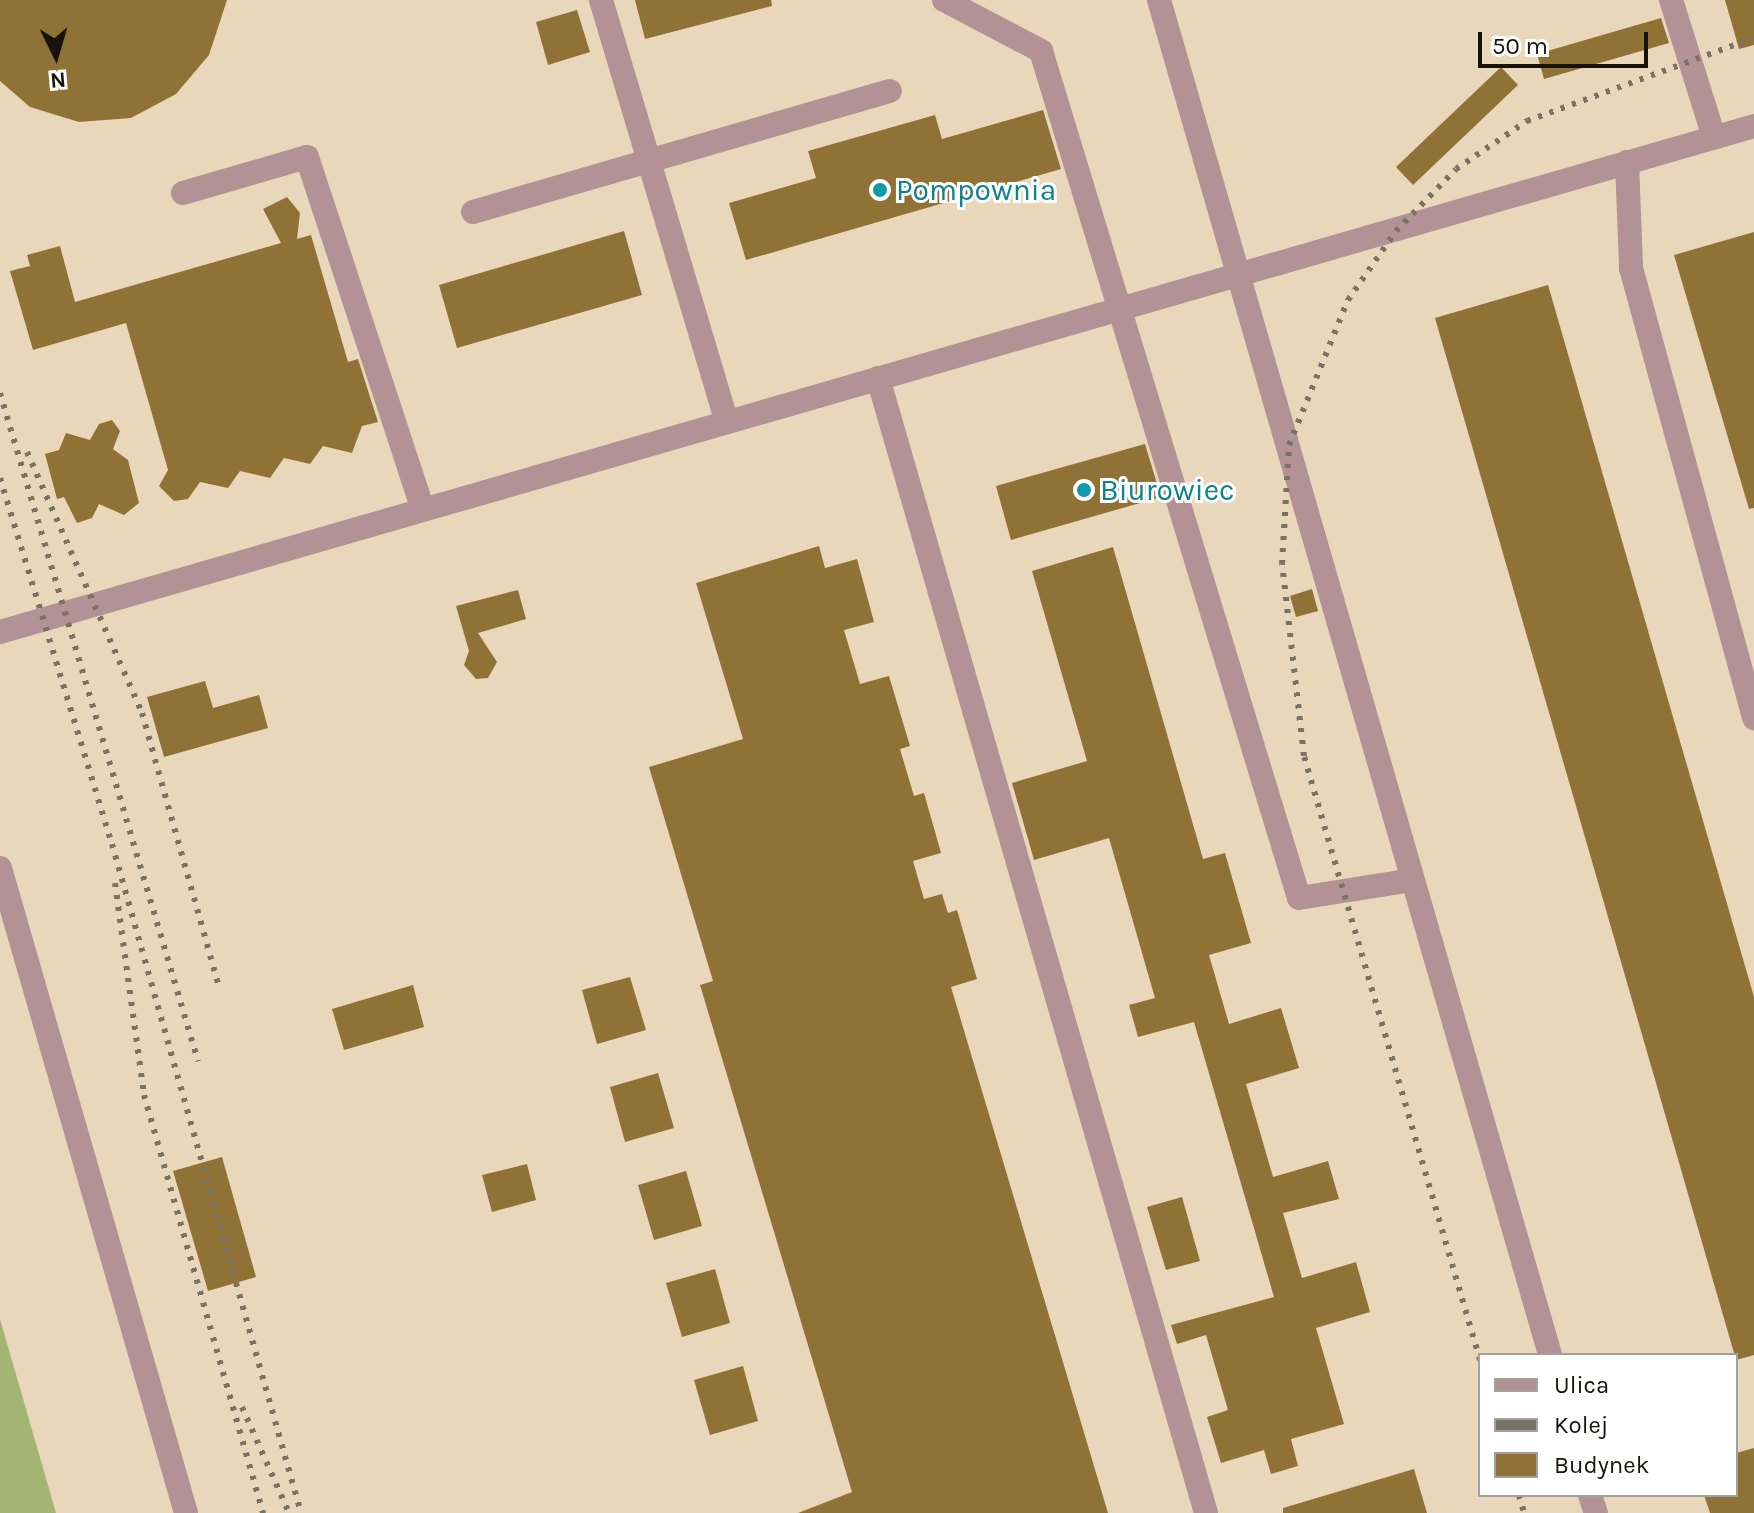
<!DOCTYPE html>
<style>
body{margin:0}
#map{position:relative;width:1754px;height:1513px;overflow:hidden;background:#f1e4ce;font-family:Karla,sans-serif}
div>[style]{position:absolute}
.built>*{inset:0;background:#e8d7ba}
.forest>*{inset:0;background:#a3b475}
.building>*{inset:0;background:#917236}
.minor>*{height:24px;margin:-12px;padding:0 12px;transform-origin:12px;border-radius:12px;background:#b29294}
.rail>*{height:6px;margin-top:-3px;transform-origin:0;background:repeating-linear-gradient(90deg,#7a7263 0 4px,transparent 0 12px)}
.dots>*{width:22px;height:22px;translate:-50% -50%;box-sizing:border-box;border:4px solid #fff;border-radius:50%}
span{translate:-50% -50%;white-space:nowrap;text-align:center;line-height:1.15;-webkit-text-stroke:6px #fff;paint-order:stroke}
.culture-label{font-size:30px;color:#0d838f}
.left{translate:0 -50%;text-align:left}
.legend{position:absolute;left:1478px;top:1353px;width:260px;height:144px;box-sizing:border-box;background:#fff;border:2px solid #a2a19d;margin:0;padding:10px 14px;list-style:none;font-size:24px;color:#17130b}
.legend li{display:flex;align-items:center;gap:16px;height:40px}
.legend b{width:40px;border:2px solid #a2a19d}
.north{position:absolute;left:16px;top:16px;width:80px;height:80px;-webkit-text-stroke:6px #fff;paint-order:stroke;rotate:175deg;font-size:22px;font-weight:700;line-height:32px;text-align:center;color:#17130b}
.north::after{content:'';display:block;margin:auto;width:28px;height:36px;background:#17130b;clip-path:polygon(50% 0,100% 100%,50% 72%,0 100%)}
.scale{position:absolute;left:1478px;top:32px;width:170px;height:36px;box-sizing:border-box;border:4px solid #17130b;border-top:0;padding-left:10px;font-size:24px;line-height:28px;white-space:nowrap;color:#17130b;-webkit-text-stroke:6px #fff;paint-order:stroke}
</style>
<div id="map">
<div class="built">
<i style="clip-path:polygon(evenodd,0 0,1754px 0,1754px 1513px,0 1513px,0 0,1480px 1355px,1736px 1355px,1736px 1495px,1480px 1495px,1480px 1355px)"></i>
</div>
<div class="forest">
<i style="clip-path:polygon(0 1319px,56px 1513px,0 1513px)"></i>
</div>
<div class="building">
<i style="clip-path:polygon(0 0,227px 0,209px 55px,176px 94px,131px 118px,79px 122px,30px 107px,0 81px)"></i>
<i style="clip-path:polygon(635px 0,771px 0,772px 6px,645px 39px)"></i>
<i style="clip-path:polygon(1725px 0,1754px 0,1754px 45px,1739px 49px)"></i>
<i style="clip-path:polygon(577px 10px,590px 52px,548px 65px,536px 22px)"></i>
<i style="clip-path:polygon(1661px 18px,1669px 43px,1544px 79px,1537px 54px)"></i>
<i style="clip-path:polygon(1501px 67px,1518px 85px,1413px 185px,1396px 167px)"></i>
<i style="clip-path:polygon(1043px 110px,1061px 169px,746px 260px,729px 203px,816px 178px,808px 151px,935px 115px,942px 139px)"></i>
<i style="clip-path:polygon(287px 197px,300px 213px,297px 239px,311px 235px,348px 362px,358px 359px,378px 422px,362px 426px,352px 453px,323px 446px,310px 464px,284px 458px,270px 478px,240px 471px,228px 488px,200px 482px,188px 499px,174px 501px,159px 486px,168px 470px,126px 323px,33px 350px,10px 271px,30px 266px,27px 255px,60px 246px,75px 302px,281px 243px,263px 209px)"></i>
<i style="clip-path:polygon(624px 231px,642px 295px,457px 348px,439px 285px)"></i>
<i style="clip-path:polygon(1754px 232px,1754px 508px,1749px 509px,1674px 255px)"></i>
<i style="clip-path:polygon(1548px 285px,1754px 997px,1754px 1355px,1736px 1360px,1435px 318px)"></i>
<i style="clip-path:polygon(112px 420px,120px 431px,113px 449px,128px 460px,139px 503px,124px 515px,99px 504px,92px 518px,77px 523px,64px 497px,57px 499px,45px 454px,59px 450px,66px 433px,90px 440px,99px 424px)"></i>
<i style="clip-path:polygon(1145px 444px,1161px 497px,1011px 540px,996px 486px)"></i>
<i style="clip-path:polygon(819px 546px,825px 568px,857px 559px,874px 622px,844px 630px,860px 684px,889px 676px,910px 746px,900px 749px,914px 796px,924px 793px,941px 853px,913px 861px,924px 899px,942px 894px,948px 913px,957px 910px,977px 979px,951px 987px,1108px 1513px,798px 1513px,852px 1492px,700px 985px,713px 981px,649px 767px,743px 739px,696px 583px)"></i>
<i style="clip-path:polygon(1113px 547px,1203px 859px,1225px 853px,1251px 943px,1209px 955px,1229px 1024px,1281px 1008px,1299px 1068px,1246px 1084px,1273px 1177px,1328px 1161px,1339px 1199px,1283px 1213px,1302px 1278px,1356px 1262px,1370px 1312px,1316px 1328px,1344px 1424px,1291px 1439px,1298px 1466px,1271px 1474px,1264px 1450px,1221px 1463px,1207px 1417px,1228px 1410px,1206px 1335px,1177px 1344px,1171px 1325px,1274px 1297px,1194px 1022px,1138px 1037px,1129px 1005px,1155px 998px,1109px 838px,1034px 860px,1012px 783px,1087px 761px,1032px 571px)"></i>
<i style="clip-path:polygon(1312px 589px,1318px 611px,1296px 617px,1290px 596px)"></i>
<i style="clip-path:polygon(518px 590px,526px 619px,478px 633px,497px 662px,488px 678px,476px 679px,464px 665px,469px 651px,456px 606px)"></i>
<i style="clip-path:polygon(205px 681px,213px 708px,259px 695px,268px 728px,164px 757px,147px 697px)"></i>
<i style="clip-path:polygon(630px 977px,646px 1030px,597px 1044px,582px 990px)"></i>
<i style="clip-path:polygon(413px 985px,424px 1027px,344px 1050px,332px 1009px)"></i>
<i style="clip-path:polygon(658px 1073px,674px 1128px,625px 1142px,610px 1087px)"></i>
<i style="clip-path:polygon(222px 1157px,256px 1277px,208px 1291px,173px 1171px)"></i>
<i style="clip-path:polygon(527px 1164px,536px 1200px,492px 1212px,482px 1175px)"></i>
<i style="clip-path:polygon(686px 1171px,702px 1226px,654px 1240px,638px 1185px)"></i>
<i style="clip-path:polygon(1182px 1197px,1200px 1261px,1166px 1270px,1147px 1207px)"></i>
<i style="clip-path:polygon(715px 1269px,730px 1323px,682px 1337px,666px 1283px)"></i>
<i style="clip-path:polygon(743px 1366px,758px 1421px,710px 1435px,694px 1380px)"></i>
<i style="clip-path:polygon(1754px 1448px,1754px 1513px,1710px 1513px,1704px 1495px,1736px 1495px,1736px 1453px)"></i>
<i style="clip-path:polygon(1414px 1469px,1427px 1513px,1283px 1513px,1283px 1508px)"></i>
</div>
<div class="minor">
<i style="left:601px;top:0;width:440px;rotate:73.4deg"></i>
<i style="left:944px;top:0;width:110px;rotate:27.7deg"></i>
<i style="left:1041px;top:51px;width:885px;rotate:73.06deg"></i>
<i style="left:1299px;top:898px;width:115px;rotate:-9deg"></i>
<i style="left:1159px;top:0;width:1410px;rotate:73.9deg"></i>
<i style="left:1671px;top:0;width:144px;rotate:72.6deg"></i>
<i style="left:1627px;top:162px;width:106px;rotate:87.8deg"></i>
<i style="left:1631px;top:268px;width:467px;rotate:74.7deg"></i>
<i style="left:183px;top:193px;width:129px;rotate:-16.2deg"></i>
<i style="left:307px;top:157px;width:371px;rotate:71.8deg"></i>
<i style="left:473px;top:212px;width:434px;rotate:-16.2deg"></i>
<i style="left:878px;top:378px;width:1181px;rotate:73.88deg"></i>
<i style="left:0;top:632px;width:1826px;rotate:-16.09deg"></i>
<i style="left:0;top:868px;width:671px;rotate:73.91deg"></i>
<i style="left:1590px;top:1495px;width:19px;rotate:72deg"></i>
</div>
<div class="rail">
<i style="left:0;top:393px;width:697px;rotate:73.49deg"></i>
<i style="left:27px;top:452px;width:285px;rotate:66.2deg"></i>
<i style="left:142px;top:713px;width:281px;rotate:74.3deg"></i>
<i style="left:0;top:478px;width:383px;rotate:73deg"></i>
<i style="left:112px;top:844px;width:695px;rotate:74.22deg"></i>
<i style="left:115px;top:883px;width:214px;rotate:82.2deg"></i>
<i style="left:144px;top:1095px;width:435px;rotate:74.1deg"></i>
<i style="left:1480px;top:1360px;width:629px;rotate:-106.25deg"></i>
<i style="left:1304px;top:756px;width:193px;rotate:-96.5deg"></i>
<i style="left:1282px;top:564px;width:119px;rotate:-86.6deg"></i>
<i style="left:1289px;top:445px;width:157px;rotate:-67.9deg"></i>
<i style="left:1348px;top:300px;width:84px;rotate:-55.2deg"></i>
<i style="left:1396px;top:231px;width:86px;rotate:-45.9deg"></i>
<i style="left:1456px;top:169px;width:86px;rotate:-34.1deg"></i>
<i style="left:1527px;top:121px;width:242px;rotate:-20.1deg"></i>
<i style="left:242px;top:1407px;width:116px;rotate:66.1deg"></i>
<i style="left:1519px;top:1495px;width:19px;rotate:74deg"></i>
</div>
<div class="dots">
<i style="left:880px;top:190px;background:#0f9aa8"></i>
<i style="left:1084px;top:490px;background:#0f9aa8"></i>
</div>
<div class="culture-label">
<span class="left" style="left:896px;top:190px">Pompownia</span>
<span class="left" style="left:1100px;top:490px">Biurowiec</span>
</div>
<ul class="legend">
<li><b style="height:10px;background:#b29294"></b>Ulica</li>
<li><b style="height:10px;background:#7a7263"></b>Kolej</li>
<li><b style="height:22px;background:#917236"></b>Budynek</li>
</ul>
<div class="north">N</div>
<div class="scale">50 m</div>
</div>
